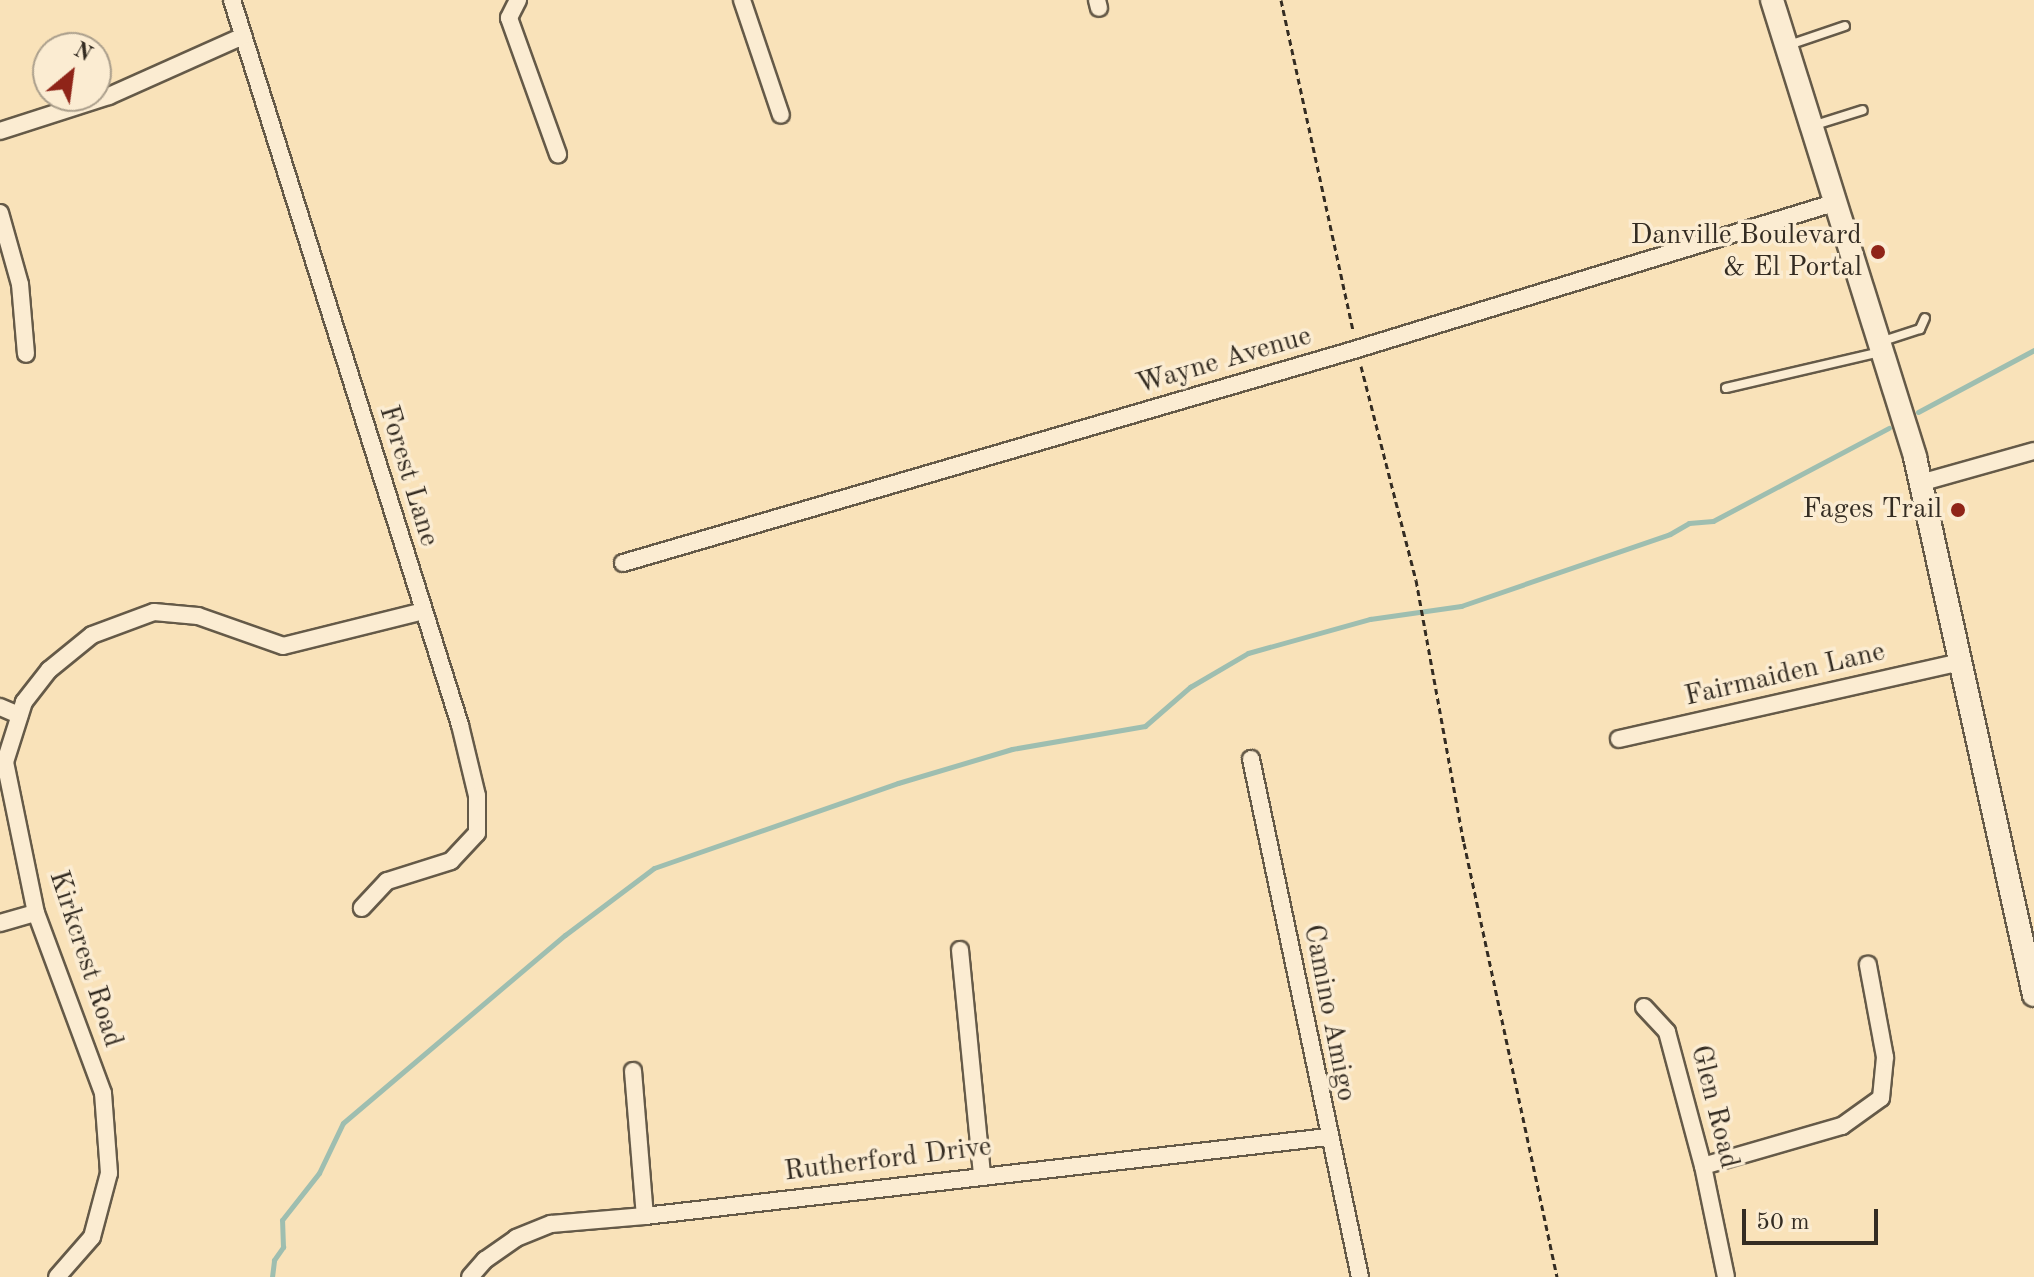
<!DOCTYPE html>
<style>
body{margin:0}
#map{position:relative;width:2034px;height:1277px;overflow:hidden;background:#f9e2b9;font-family:"Old Standard TT",serif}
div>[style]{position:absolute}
.stream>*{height:5px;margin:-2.5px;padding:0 2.5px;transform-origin:2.5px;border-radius:2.5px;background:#9ebeb0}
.path>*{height:3px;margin-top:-1.5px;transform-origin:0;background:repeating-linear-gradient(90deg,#342c22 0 6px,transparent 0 10px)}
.roads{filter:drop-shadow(2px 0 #655a48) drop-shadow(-2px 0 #655a48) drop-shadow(0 2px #655a48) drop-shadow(0 -2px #655a48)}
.lane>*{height:8px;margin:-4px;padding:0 4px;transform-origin:4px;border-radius:4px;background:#fbecd2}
.street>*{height:16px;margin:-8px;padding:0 8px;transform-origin:8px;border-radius:8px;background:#fbecd2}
.secondary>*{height:22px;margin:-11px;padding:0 11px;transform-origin:11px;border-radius:11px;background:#fbecd2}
.dots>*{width:22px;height:22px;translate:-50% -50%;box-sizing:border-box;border:4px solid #fbecd2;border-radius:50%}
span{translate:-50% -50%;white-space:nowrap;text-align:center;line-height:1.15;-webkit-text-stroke:7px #fbecd2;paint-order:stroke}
.poi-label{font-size:28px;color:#342c22}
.right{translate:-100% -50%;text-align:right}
.street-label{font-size:28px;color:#342c22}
.north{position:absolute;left:32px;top:32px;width:80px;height:80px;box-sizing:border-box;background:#fbecd2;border:2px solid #ab9f8c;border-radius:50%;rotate:29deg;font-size:22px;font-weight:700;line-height:32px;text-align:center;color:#342c22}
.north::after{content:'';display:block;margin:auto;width:28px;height:36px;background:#8f2418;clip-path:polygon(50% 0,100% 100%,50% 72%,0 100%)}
.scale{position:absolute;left:1742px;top:1209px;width:136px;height:36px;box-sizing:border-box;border:4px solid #342c22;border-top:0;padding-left:10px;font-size:24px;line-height:28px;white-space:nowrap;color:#342c22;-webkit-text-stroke:6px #fbecd2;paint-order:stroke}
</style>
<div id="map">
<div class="stream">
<i style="left:1918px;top:412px;width:132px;rotate:-28.1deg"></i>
<i style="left:272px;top:1277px;width:17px;rotate:-83deg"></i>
<i style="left:274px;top:1260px;width:16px;rotate:-55deg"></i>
<i style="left:283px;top:1247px;width:27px;rotate:-92deg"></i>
<i style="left:282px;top:1220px;width:60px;rotate:-51.8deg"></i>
<i style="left:319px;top:1173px;width:55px;rotate:-64.4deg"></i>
<i style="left:343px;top:1123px;width:291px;rotate:-40.3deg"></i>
<i style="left:565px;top:935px;width:111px;rotate:-37deg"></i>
<i style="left:654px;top:868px;width:258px;rotate:-19.2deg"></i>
<i style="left:898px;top:783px;width:119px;rotate:-16.6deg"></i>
<i style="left:1012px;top:749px;width:135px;rotate:-9.8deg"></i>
<i style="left:1145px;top:726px;width:60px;rotate:-40.9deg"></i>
<i style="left:1190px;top:687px;width:67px;rotate:-30.4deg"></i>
<i style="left:1248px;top:653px;width:127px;rotate:-15.6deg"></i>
<i style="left:1370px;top:619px;width:92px;rotate:-8.1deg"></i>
<i style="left:1461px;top:606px;width:221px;rotate:-19deg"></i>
<i style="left:1670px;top:534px;width:22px;rotate:-30deg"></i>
<i style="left:1689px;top:523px;width:24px;rotate:-5deg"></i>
<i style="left:1713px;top:521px;width:199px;rotate:-27.9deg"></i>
</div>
<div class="path">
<i style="left:1281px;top:0;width:339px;rotate:77.7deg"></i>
<i style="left:1361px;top:366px;width:221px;rotate:75.6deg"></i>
<i style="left:1416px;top:580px;width:267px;rotate:79.7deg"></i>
<i style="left:1464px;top:843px;width:444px;rotate:77.9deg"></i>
</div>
<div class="roads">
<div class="lane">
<i style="left:1789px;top:45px;width:59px;rotate:-18.7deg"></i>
<i style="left:1812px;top:126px;width:53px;rotate:-17.4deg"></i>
<i style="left:1880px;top:342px;width:42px;rotate:-18deg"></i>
<i style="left:1920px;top:329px;width:12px;rotate:-66deg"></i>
<i style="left:1726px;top:388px;width:159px;rotate:-13.1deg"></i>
</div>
<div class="street">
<i style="left:232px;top:0;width:760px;rotate:72.54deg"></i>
<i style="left:460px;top:725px;width:73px;rotate:76.5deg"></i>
<i style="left:477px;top:796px;width:37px;rotate:90deg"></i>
<i style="left:477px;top:833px;width:38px;rotate:133deg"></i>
<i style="left:451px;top:861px;width:67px;rotate:162.6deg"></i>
<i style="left:387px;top:881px;width:37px;rotate:133deg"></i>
<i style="left:518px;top:0;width:20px;rotate:117deg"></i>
<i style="left:509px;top:18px;width:145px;rotate:70.2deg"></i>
<i style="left:742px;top:0;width:121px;rotate:71.3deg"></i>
<i style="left:1097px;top:0;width:8px;rotate:76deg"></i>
<i style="left:0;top:131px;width:114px;rotate:-17.8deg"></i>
<i style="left:109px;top:96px;width:147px;rotate:-24.1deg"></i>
<i style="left:0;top:213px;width:74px;rotate:74.3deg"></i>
<i style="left:20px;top:284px;width:70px;rotate:85.1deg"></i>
<i style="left:1920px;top:483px;width:118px;rotate:-15.7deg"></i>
<i style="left:623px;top:563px;width:765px;rotate:-16.25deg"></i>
<i style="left:1357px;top:349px;width:502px;rotate:-17.03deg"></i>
<i style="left:0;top:707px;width:21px;rotate:23deg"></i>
<i style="left:1619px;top:739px;width:352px;rotate:-12.7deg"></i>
<i style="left:1251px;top:759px;width:529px;rotate:78.12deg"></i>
<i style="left:0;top:923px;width:37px;rotate:-16deg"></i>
<i style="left:960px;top:950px;width:226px;rotate:84.4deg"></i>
<i style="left:1644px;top:1007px;width:34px;rotate:47deg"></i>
<i style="left:1667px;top:1032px;width:139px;rotate:75deg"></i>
<i style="left:1703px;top:1166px;width:113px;rotate:78.3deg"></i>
<i style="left:633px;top:1071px;width:145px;rotate:85.3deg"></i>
<i style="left:1703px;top:1166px;width:145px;rotate:-16.1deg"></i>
<i style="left:1842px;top:1126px;width:48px;rotate:-35.7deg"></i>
<i style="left:1881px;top:1098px;width:41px;rotate:-84.4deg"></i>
<i style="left:1885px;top:1057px;width:94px;rotate:-100.5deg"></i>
<i style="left:57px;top:1277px;width:53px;rotate:-48.8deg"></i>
<i style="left:92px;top:1237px;width:66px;rotate:-75.1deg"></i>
<i style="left:109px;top:1173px;width:80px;rotate:-94.3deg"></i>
<i style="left:103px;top:1093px;width:192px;rotate:-110.4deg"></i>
<i style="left:36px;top:913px;width:154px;rotate:-101.6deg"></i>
<i style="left:5px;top:762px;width:63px;rotate:-72.4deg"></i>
<i style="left:24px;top:702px;width:41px;rotate:-52deg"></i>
<i style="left:49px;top:670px;width:55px;rotate:-39.1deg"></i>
<i style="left:92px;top:635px;width:66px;rotate:-20.4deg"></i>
<i style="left:154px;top:612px;width:44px;rotate:5.2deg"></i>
<i style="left:198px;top:616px;width:90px;rotate:19.4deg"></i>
<i style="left:283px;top:646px;width:144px;rotate:-14deg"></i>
<i style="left:470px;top:1277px;width:23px;rotate:-49deg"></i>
<i style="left:485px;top:1260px;width:38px;rotate:-35deg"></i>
<i style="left:516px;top:1238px;width:38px;rotate:-22deg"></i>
<i style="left:551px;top:1224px;width:94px;rotate:-4.9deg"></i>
<i style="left:645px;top:1216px;width:688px;rotate:-6.6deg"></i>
</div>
<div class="secondary">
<i style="left:1772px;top:0;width:479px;rotate:72.6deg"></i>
<i style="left:1915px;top:457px;width:551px;rotate:77.53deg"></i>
</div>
</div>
<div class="dots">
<i style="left:1878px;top:252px;background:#8f2418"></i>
<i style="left:1958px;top:510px;background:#8f2418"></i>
</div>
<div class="poi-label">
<span class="right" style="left:1862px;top:252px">Danville Boulevard<br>&amp; El Portal</span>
<span class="right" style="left:1942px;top:510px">Fages Trail</span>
</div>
<div class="street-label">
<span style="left:1224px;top:361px;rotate:-16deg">Wayne Avenue</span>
<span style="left:408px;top:476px;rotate:73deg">Forest Lane</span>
<span style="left:1785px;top:675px;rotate:-13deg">Fairmaiden Lane</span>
<span style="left:85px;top:959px;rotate:72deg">Kirkcrest Road</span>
<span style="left:1329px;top:1013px;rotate:79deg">Camino Amigo</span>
<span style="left:1714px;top:1107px;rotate:76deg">Glen Road</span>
<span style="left:888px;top:1160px;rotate:-7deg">Rutherford Drive</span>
</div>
<div class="north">N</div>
<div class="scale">50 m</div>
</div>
